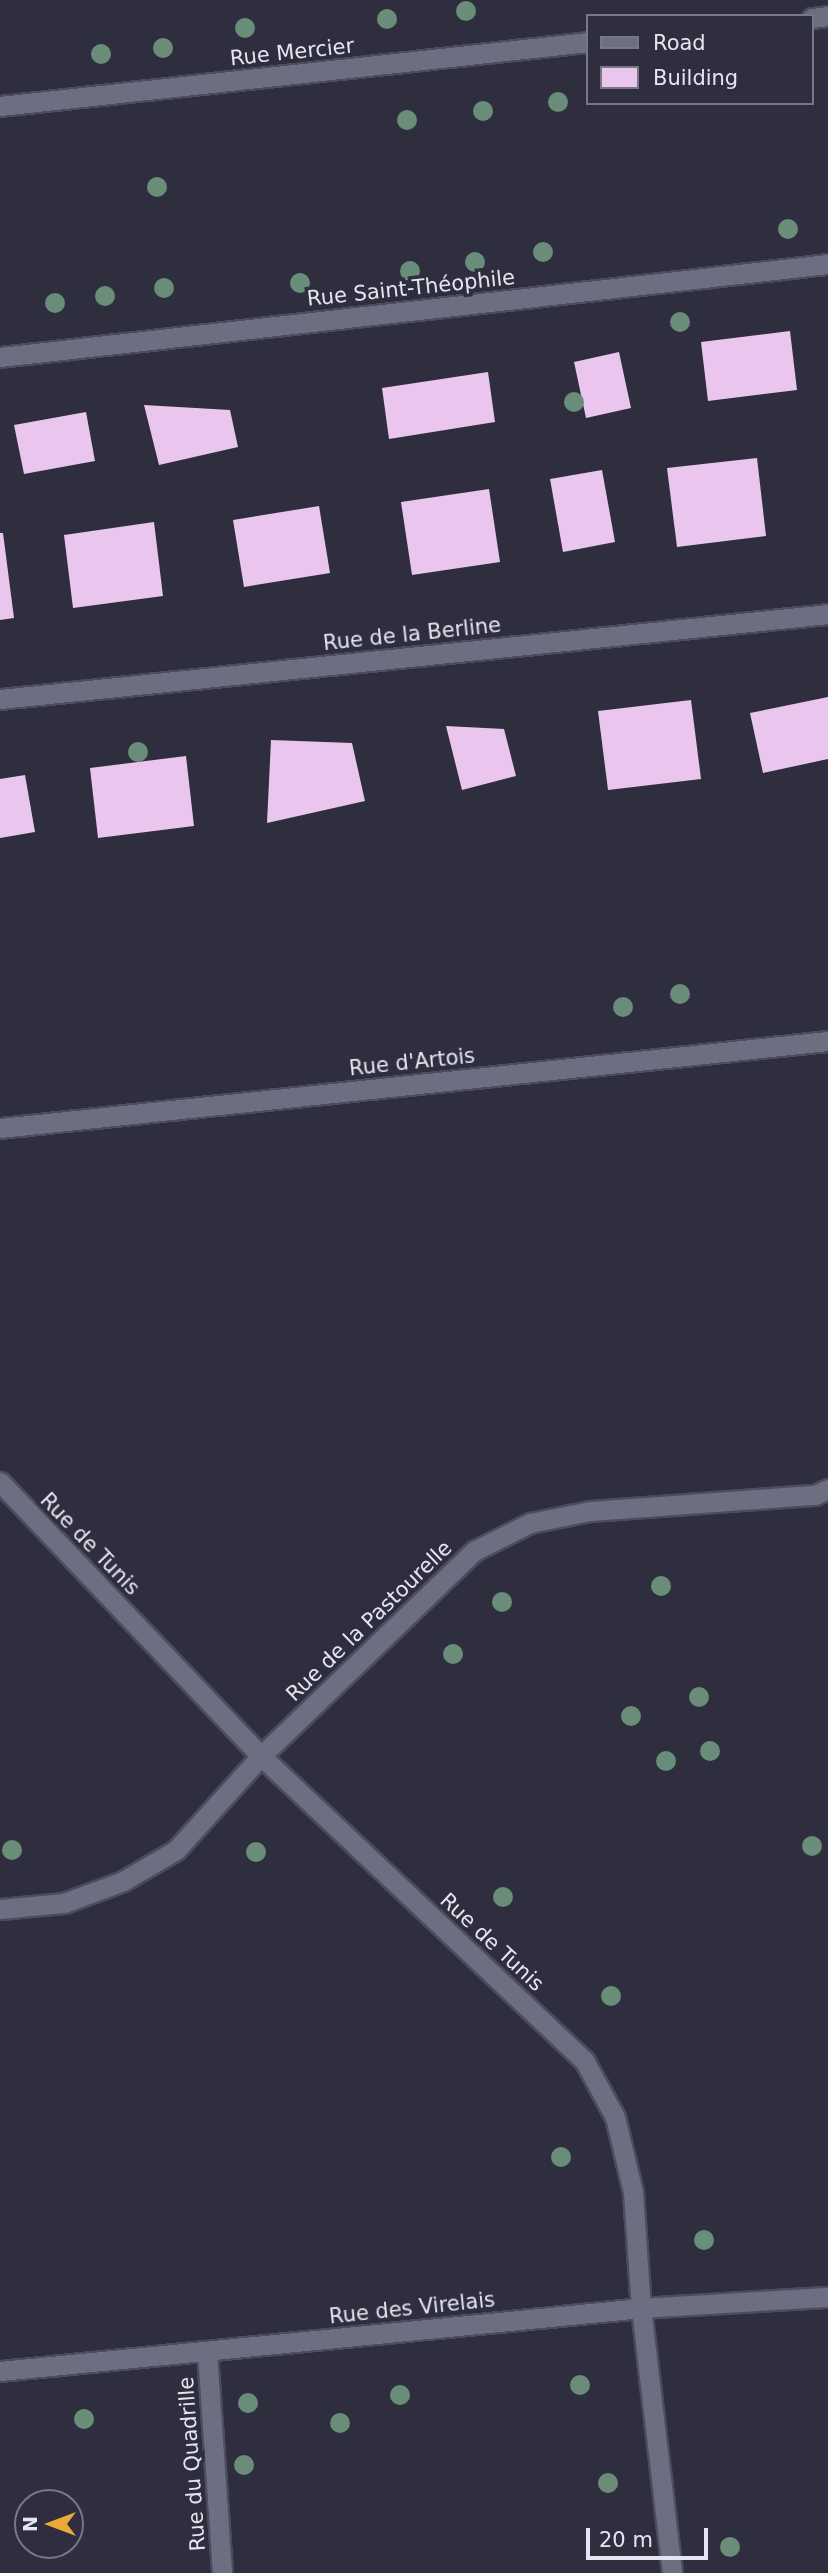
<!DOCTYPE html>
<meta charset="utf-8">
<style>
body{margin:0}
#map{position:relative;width:828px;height:2573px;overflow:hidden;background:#2e2e3f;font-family:"DejaVu Sans",sans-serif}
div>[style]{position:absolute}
.building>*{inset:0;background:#eac6ee}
.roads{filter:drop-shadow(2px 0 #4c4c5b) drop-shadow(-2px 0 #4c4c5b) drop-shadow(0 2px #4c4c5b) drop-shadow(0 -2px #4c4c5b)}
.minor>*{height:19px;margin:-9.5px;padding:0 9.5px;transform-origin:9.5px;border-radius:9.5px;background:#6d6e82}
.trees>*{width:20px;height:20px;margin:-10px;border-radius:50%;background:#698d79}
span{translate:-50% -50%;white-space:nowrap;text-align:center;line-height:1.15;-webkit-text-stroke:7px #2e2e3f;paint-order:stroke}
.street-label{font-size:21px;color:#e5e5f1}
.legend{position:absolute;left:586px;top:14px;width:228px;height:91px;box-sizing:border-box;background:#2e2e3f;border:2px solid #777786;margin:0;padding:9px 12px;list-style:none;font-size:21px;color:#e5e5f1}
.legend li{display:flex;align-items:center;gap:14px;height:35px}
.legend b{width:35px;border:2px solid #777786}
.north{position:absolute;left:14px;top:2489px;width:70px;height:70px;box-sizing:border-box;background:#2e2e3f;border:2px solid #777786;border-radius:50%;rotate:270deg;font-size:19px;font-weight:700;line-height:28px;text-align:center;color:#e5e5f1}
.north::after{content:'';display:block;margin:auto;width:24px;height:32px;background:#eba93a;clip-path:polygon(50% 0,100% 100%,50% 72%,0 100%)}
.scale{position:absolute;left:586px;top:2528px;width:122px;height:32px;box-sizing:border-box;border:4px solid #e5e5f1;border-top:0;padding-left:9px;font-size:21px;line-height:24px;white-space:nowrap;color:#e5e5f1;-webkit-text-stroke:5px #2e2e3f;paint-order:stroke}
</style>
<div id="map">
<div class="building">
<i style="clip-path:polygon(790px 331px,797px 390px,708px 401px,701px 342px)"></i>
<i style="clip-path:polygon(619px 352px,631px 408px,586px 418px,574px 362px)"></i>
<i style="clip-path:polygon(488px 372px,495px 422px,389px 439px,382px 388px)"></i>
<i style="clip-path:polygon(144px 405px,230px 410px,238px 447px,159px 465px)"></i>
<i style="clip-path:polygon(86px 412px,95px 461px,24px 474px,14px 425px)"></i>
<i style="clip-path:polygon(757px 458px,766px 536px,677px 547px,667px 468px)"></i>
<i style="clip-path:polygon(602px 470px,615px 542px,563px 552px,550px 479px)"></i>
<i style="clip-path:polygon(489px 489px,500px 562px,412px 575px,401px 502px)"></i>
<i style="clip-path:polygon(319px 506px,330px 573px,244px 587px,233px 520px)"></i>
<i style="clip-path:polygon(154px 522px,163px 596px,73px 608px,64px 535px)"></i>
<i style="clip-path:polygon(0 533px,3px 533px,14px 618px,0 620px)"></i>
<i style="clip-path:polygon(828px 697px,828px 759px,763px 773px,750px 713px)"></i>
<i style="clip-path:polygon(691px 700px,701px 779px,608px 790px,598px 711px)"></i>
<i style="clip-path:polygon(446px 726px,504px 729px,516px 776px,462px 790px)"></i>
<i style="clip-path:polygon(271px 740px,352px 743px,365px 801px,267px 823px)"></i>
<i style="clip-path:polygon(186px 756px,194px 826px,98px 838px,90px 768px)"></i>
<i style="clip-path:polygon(25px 775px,35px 832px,0 838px,0 779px)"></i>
</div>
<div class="roads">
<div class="minor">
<i style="left:812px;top:18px;width:16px;rotate:-7deg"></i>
<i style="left:0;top:106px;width:591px;rotate:-6.21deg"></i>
<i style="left:0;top:357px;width:833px;rotate:-6.41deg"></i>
<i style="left:0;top:699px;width:832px;rotate:-5.86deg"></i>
<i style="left:0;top:1128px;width:833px;rotate:-6deg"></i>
<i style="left:0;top:1482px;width:378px;rotate:46.4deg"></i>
<i style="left:261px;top:1756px;width:444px;rotate:43.3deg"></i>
<i style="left:584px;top:2060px;width:65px;rotate:61.5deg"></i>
<i style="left:615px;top:2117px;width:77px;rotate:76.5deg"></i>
<i style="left:633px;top:2192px;width:116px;rotate:86.1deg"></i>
<i style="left:641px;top:2308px;width:267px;rotate:83.3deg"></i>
<i style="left:0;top:1909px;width:64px;rotate:-5.4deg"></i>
<i style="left:64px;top:1903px;width:63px;rotate:-20.4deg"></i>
<i style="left:123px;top:1881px;width:61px;rotate:-30.3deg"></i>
<i style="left:176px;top:1850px;width:127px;rotate:-47.9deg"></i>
<i style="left:261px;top:1756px;width:296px;rotate:-43.9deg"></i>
<i style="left:474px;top:1551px;width:63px;rotate:-26.6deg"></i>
<i style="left:530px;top:1523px;width:61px;rotate:-11.3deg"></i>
<i style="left:590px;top:1511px;width:226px;rotate:-4.1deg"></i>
<i style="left:815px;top:1495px;width:14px;rotate:-25deg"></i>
<i style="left:207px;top:2352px;width:222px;rotate:86.1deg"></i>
<i style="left:0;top:2371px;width:644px;rotate:-5.61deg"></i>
<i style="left:641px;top:2308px;width:187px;rotate:-3.4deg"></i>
</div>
</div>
<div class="trees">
<i style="left:466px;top:11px"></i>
<i style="left:387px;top:19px"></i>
<i style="left:245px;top:28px"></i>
<i style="left:163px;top:48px"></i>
<i style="left:101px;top:54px"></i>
<i style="left:558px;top:102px"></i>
<i style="left:483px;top:111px"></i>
<i style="left:407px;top:120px"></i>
<i style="left:157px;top:187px"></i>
<i style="left:788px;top:229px"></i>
<i style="left:543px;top:252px"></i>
<i style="left:475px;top:262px"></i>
<i style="left:410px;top:271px"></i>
<i style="left:300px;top:283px"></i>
<i style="left:164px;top:288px"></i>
<i style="left:105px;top:296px"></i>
<i style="left:55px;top:303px"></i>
<i style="left:680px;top:322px"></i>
<i style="left:574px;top:402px"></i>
<i style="left:138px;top:752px"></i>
<i style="left:680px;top:994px"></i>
<i style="left:623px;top:1007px"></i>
<i style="left:661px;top:1586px"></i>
<i style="left:502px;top:1602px"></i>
<i style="left:453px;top:1654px"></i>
<i style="left:699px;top:1697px"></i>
<i style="left:631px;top:1716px"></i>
<i style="left:710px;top:1751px"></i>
<i style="left:666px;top:1761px"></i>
<i style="left:812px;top:1846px"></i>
<i style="left:12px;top:1850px"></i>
<i style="left:256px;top:1852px"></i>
<i style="left:503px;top:1897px"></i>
<i style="left:611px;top:1996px"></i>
<i style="left:561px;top:2157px"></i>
<i style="left:704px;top:2240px"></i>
<i style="left:580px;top:2385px"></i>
<i style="left:400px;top:2395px"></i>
<i style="left:248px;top:2403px"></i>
<i style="left:84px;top:2419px"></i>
<i style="left:340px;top:2423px"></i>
<i style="left:244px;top:2465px"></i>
<i style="left:608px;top:2483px"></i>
<i style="left:730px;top:2547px"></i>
</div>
<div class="street-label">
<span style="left:292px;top:52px;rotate:-6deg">Rue Mercier</span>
<span style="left:411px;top:288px;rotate:-6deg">Rue Saint-Théophile</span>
<span style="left:412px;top:634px;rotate:-6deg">Rue de la Berline</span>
<span style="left:412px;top:1062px;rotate:-6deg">Rue d'Artois</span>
<span style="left:90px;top:1544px;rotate:46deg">Rue de Tunis</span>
<span style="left:369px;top:1621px;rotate:-44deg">Rue de la Pastourelle</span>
<span style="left:492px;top:1942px;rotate:43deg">Rue de Tunis</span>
<span style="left:412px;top:2308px;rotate:-6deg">Rue des Virelais</span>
<span style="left:192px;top:2464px;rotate:-94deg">Rue du Quadrille</span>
</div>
<ul class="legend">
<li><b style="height:9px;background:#6d6e82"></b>Road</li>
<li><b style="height:19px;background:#eac6ee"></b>Building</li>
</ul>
<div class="north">N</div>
<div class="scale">20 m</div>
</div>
